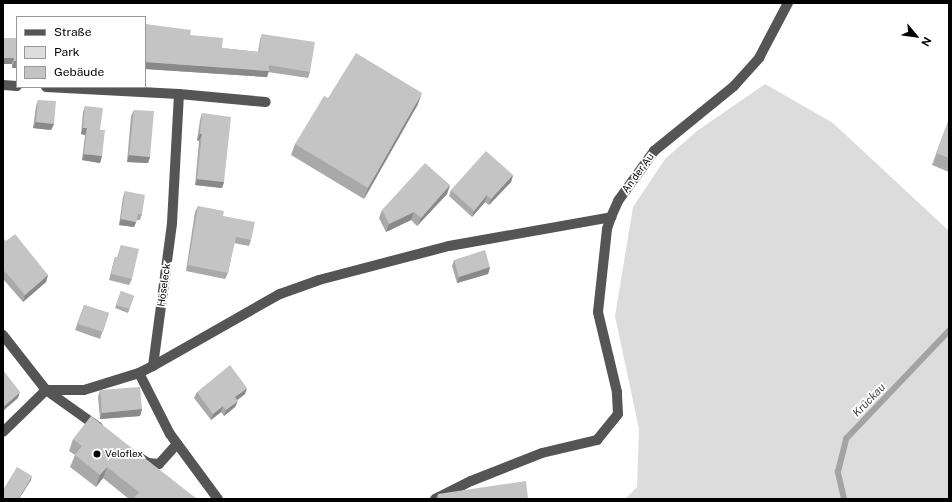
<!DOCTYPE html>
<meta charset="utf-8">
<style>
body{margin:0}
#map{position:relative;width:952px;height:502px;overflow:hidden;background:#fff;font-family:"Public Sans",sans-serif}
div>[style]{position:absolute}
.green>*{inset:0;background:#dcdcdc}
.stream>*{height:5.5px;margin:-2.75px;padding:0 2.75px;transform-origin:2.75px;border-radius:2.75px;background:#a3a3a3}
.minor>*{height:10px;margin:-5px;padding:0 5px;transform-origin:5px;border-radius:5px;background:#555}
.wall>*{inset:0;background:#a9a9a9}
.shaded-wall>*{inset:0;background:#898989}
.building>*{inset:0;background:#c4c4c4}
.dots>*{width:11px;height:11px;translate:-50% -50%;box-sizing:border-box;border:2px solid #fff;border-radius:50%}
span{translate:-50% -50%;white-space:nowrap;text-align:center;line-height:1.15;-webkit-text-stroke:3.5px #fff;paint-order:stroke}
.street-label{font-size:10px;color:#000}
.poi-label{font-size:10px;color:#000}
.left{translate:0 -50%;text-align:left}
.water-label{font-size:11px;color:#444;font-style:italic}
.frame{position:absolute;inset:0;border:4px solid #000;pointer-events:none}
.legend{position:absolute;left:16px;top:16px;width:130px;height:72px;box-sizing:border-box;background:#fff;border:1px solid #999;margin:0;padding:5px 7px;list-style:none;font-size:12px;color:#000}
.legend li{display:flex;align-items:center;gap:8px;height:20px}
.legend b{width:20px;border:1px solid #999}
.north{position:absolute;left:896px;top:16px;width:40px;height:40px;-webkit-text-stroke:3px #fff;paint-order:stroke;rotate:119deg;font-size:11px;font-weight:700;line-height:16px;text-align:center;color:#000}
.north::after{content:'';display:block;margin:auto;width:14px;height:18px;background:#000;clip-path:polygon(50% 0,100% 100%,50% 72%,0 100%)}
</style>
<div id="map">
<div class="green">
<i style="clip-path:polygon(765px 84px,833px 123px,949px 231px,949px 499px,625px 499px,637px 487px,639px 429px,615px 316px,633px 207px,665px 159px,697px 131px)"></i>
</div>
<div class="stream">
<i style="left:844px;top:499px;width:28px;rotate:-103deg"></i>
<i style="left:838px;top:472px;width:34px;rotate:-76deg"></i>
<i style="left:846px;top:439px;width:149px;rotate:-46.4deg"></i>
</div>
<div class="minor">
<i style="left:3px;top:85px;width:14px;rotate:4deg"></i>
<i style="left:46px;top:87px;width:133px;rotate:3deg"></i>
<i style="left:179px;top:94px;width:87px;rotate:5.3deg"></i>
<i style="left:3px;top:335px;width:70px;rotate:52deg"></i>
<i style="left:46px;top:390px;width:64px;rotate:35.4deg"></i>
<i style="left:153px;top:366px;width:146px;rotate:-29.6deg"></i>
<i style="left:280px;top:294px;width:41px;rotate:-19.7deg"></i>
<i style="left:319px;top:280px;width:134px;rotate:-14.7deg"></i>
<i style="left:449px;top:246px;width:165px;rotate:-10.1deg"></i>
<i style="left:139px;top:373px;width:68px;rotate:63.1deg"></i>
<i style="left:170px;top:434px;width:81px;rotate:53.6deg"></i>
<i style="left:46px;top:390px;width:38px"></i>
<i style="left:84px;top:390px;width:58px;rotate:-17.2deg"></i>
<i style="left:139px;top:373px;width:16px;rotate:-27deg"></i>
<i style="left:153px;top:366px;width:144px;rotate:-82.4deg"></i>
<i style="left:172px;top:223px;width:129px;rotate:-86.9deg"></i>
<i style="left:3px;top:432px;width:60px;rotate:-44.3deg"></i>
<i style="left:140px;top:458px;width:9px;rotate:32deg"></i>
<i style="left:148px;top:463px;width:11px;rotate:5deg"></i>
<i style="left:159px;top:464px;width:27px;rotate:-48deg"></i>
<i style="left:435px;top:499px;width:40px;rotate:-26.6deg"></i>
<i style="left:471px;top:481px;width:76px;rotate:-21.5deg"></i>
<i style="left:542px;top:453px;width:57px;rotate:-13.3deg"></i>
<i style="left:597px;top:440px;width:33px;rotate:-51deg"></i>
<i style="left:618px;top:414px;width:22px;rotate:-93deg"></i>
<i style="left:617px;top:392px;width:82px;rotate:-103.4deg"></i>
<i style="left:598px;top:312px;width:83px;rotate:-83.8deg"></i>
<i style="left:607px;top:229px;width:13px;rotate:-72deg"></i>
<i style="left:611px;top:217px;width:17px;rotate:-66deg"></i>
<i style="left:618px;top:201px;width:62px;rotate:-54.2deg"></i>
<i style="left:654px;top:151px;width:103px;rotate:-39.1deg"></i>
<i style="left:734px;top:86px;width:38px;rotate:-48deg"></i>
<i style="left:759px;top:58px;width:62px;rotate:-62.2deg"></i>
</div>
<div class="wall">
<i style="clip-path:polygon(145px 24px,190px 35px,222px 48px,258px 52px,260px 40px,262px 34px,310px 72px,308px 78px,268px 72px,267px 77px,145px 69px)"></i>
<i style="clip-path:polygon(17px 38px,17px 68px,12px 68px,12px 64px)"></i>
<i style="clip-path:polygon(328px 98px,418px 104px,364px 199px,291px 155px,295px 144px)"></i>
<i style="clip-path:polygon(38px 100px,54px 124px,51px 130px,33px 128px,36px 106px)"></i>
<i style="clip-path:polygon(85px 106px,100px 130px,102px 156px,100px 163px,82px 160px,85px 135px,81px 134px,83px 112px)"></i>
<i style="clip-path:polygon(134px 110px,150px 157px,148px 163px,127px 162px,131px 116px)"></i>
<i style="clip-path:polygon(202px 113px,224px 182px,222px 188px,195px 185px,199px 141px,197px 140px,200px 120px)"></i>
<i style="clip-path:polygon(949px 119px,949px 172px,932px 165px)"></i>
<i style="clip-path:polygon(513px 175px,511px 182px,489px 205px,485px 202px,472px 217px,449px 196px,451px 190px)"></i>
<i style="clip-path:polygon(450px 185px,447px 194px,417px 226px,411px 220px,386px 232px,379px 218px,382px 210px)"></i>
<i style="clip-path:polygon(125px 191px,142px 214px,140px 220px,137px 220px,134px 227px,119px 225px,123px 197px)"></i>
<i style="clip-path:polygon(198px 206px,223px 216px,251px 240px,249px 246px,234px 243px,228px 273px,225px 279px,186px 271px,195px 212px)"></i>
<i style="clip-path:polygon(3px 238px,6px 241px,48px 275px,46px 282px,23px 302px,3px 279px)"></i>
<i style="clip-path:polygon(121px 245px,132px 279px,129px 285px,109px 280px,113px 264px,115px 257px,117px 258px)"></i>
<i style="clip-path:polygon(454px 260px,490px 267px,488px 274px,457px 283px,452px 266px)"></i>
<i style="clip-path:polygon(121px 291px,134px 296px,128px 313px,115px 308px)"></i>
<i style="clip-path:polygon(84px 305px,109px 313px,100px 339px,75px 330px)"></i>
<i style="clip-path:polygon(100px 390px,142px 409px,140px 416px,100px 419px,98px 397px)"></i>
<i style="clip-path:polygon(197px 392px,245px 394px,237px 400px,235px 407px,224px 416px,221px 412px,211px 420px,194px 398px)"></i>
<i style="clip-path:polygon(73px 439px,197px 499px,129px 499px,103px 478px,96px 487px,70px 467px,75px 455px,69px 451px)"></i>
<i style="clip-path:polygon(438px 494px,528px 499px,436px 499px)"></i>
</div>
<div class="shaded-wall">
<i style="clip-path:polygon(3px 58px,14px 58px,12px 64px,3px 64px)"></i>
<i style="clip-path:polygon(14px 61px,17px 61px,17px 68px,12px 68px)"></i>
<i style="clip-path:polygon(145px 62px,269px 71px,267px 77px,145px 69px)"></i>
<i style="clip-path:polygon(422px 93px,418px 104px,364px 199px,368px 188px)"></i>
<i style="clip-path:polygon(36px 122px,54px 124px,51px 130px,33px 128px)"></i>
<i style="clip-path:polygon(83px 128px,87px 128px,85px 135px,81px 134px)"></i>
<i style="clip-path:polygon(200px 134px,202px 134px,199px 141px,197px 140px)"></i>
<i style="clip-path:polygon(84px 154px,102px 156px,100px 163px,82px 160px)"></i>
<i style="clip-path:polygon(129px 155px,150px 157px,148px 163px,127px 162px)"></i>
<i style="clip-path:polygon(513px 175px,511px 182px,489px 205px,491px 199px)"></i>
<i style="clip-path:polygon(197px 179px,224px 182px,222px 188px,195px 185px)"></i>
<i style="clip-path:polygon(450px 185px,447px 194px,417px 226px,421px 218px)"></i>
<i style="clip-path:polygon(487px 195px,485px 202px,472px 217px,474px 211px)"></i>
<i style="clip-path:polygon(414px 212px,411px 220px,386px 232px,389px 224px)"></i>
<i style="clip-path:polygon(121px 219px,136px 222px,134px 227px,119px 225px)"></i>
<i style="clip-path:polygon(490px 267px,488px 274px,457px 283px,459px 277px)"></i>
<i style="clip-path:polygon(48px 275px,46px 282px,23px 302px,25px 295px)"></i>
<i style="clip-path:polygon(247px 388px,245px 394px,232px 404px,235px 397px)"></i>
<i style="clip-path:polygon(20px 392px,18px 398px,3px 411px,3px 407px)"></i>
<i style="clip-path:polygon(238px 401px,235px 407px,224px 416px,226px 410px)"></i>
<i style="clip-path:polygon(223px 406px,221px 412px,211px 420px,213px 414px)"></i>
<i style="clip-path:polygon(142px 409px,140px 416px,100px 419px,102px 413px)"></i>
<i style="clip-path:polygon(107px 467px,103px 478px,96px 487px,100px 475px)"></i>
<i style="clip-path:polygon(32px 476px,31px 480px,19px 499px,18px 499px)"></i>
</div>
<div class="building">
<i style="clip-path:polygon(145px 24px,191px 30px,190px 35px,223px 38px,222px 48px,259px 52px,262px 34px,315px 42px,310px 72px,269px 65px,269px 71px,145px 62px)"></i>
<i style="clip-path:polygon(3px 38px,17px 38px,17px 61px,14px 61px,14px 58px,3px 58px)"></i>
<i style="clip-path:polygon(356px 53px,422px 93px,368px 188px,295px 144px,324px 96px,328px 98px)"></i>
<i style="clip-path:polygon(38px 100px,56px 101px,54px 124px,36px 122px)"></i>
<i style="clip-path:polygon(85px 106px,103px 108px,100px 130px,105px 130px,102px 156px,84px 154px,87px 128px,83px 128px)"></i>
<i style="clip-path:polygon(134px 110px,154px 111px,150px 157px,129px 155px)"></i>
<i style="clip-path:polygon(202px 113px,231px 117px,224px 182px,197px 179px,202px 134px,200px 134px)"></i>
<i style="clip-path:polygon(949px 119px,949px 158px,936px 153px)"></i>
<i style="clip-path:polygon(486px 151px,513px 175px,491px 199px,487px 195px,474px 211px,451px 190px)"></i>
<i style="clip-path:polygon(425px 163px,450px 185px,421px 218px,414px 212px,389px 224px,382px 210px)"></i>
<i style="clip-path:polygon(125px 191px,145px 195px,142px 214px,138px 214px,136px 222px,121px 219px)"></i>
<i style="clip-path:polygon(198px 206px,224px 211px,223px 216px,255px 222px,251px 240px,236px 237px,228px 273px,188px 265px)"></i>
<i style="clip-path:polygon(15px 234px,48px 275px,25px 295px,3px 269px,3px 238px,6px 241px)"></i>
<i style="clip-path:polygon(121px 245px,139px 249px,132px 279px,111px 274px,115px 257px,118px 258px)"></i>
<i style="clip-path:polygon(485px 250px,490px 267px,459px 277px,454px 260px)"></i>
<i style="clip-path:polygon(121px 291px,134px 296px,129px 309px,116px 305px)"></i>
<i style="clip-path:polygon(84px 305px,109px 313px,103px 332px,78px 324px)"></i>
<i style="clip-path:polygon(230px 365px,247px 388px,235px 397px,238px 401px,226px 410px,223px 406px,213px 414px,197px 392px)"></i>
<i style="clip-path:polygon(3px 370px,20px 392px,3px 407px)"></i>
<i style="clip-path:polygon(140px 387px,142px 409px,102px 413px,100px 390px)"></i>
<i style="clip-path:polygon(91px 416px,197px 499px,133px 499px,139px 492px,107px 467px,100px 475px,75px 455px,82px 446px,73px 439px)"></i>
<i style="clip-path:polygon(17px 467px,32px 476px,18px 499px,3px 499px,3px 490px)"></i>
<i style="clip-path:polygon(526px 481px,528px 499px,439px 499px,438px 494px)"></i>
</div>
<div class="dots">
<i style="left:97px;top:454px;background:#000"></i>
</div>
<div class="street-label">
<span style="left:638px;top:173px;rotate:-54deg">An der Au</span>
<span style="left:164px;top:285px;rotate:-82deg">Höseleck</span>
</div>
<div class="poi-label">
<span class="left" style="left:105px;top:454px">Veloflex</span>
</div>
<div class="water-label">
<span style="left:869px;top:400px;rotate:-46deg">Krückau</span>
</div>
<div class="frame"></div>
<ul class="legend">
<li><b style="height:5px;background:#555"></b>Straße</li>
<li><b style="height:11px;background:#dcdcdc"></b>Park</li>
<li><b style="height:11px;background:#c4c4c4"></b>Gebäude</li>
</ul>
<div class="north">N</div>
</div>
